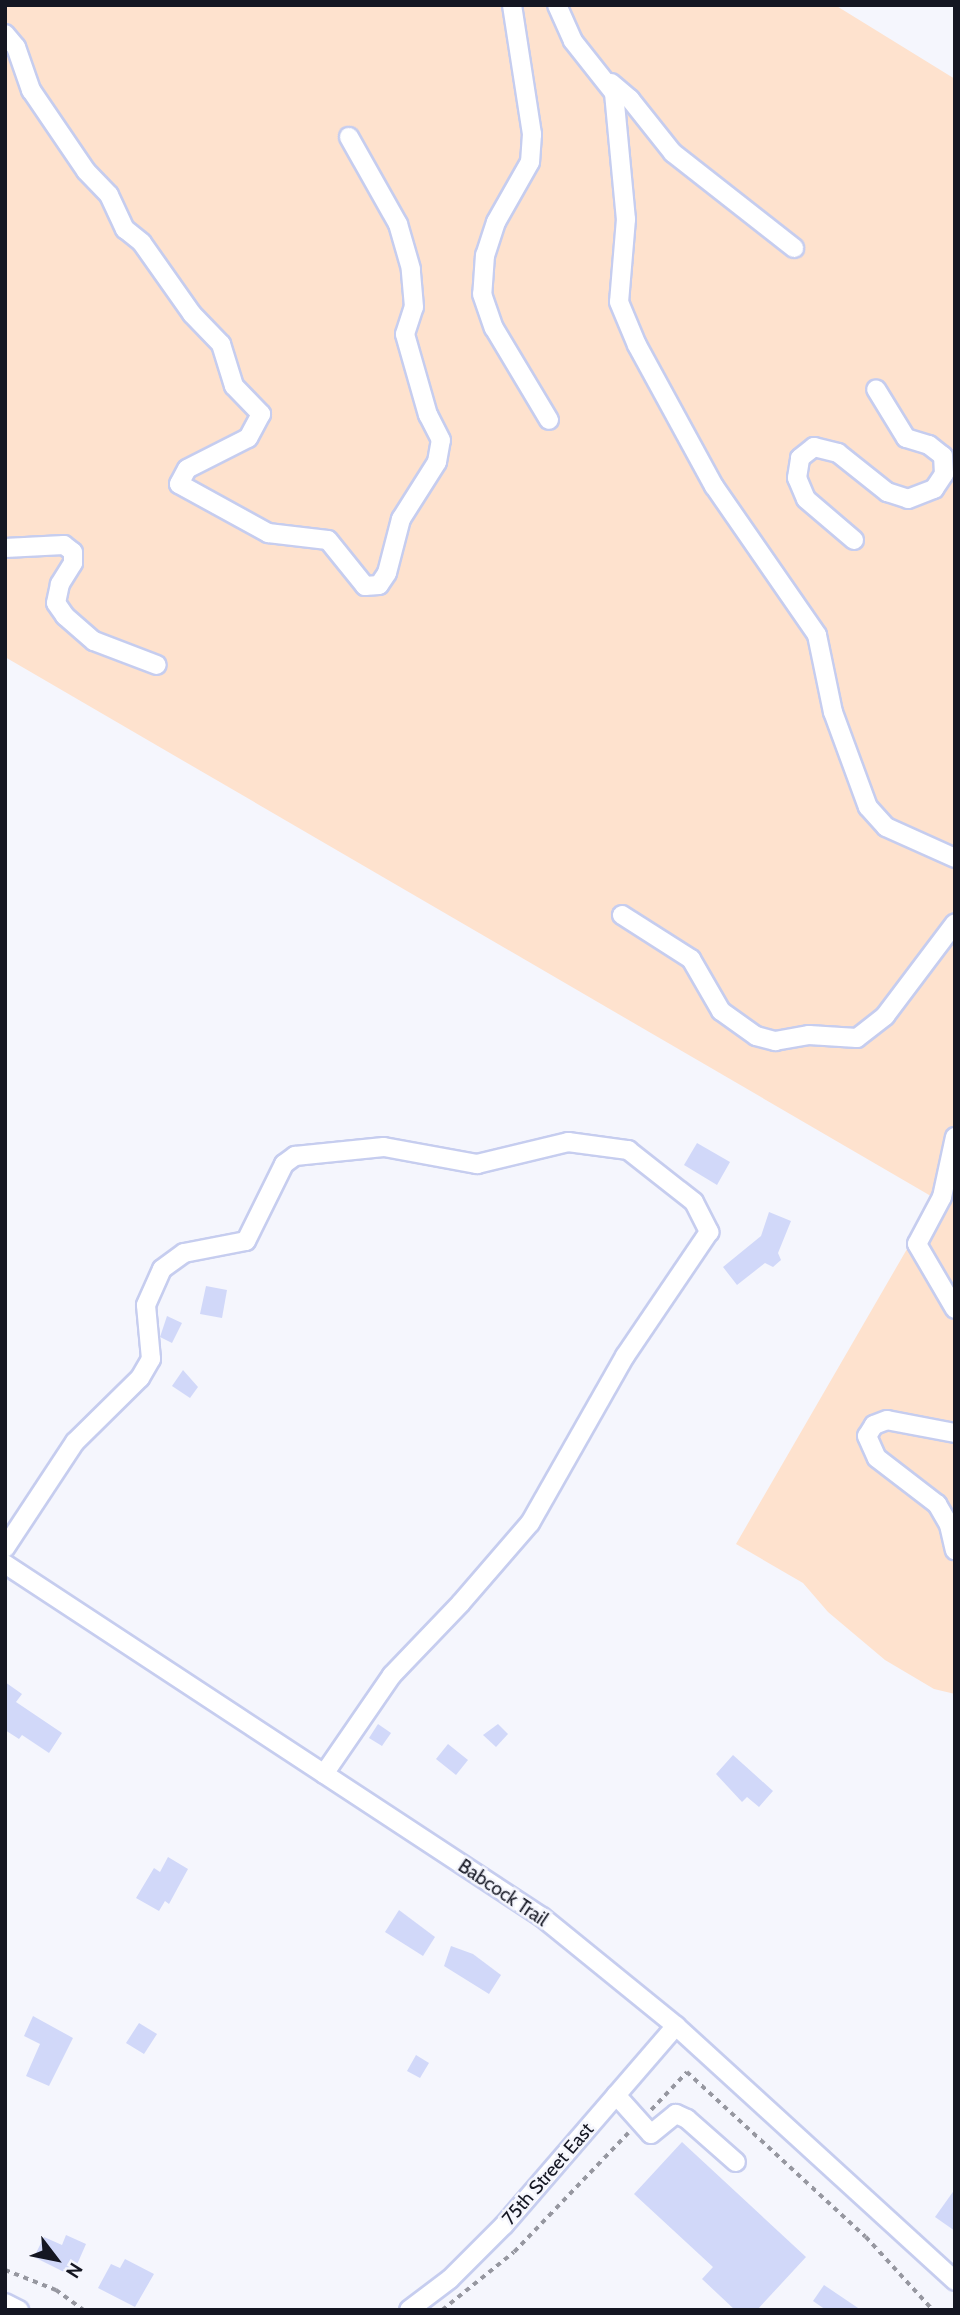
<!DOCTYPE html>
<style>
body{margin:0}
#map{position:relative;width:960px;height:2315px;overflow:hidden;background:#f5f6fd;font-family:Cabin,sans-serif}
div>[style]{position:absolute}
.green>*{inset:0;background:#fee2ce}
.building>*{inset:0;background:#d1d8f9}
.path>*{height:3.5px;margin-top:-1.75px;transform-origin:0;background:repeating-linear-gradient(90deg,#9697a0 0 5px,transparent 0 10px)}
.roads{filter:drop-shadow(2px 0 #c6cdef) drop-shadow(-2px 0 #c6cdef) drop-shadow(0 2px #c6cdef) drop-shadow(0 -2px #c6cdef)}
.minor>*{height:18px;margin:-9px;padding:0 9px;transform-origin:9px;border-radius:9px;background:#fff}
span{translate:-50% -50%;white-space:nowrap;text-align:center;line-height:1.15;-webkit-text-stroke:5px #f5f6fd;paint-order:stroke}
.street-label{font-size:19px;color:#141622}
.frame{position:absolute;inset:0;border:7px solid #141622;pointer-events:none}
.north{position:absolute;left:21px;top:2224px;width:70px;height:70px;-webkit-text-stroke:5px #f5f6fd;paint-order:stroke;rotate:122deg;font-size:19px;font-weight:700;line-height:28px;text-align:center;color:#141622}
.north::after{content:'';display:block;margin:auto;width:24px;height:32px;background:#141622;clip-path:polygon(50% 0,100% 100%,50% 72%,0 100%)}
</style>
<div id="map">
<div class="green">
<i style="clip-path:polygon(5px 5px,835px 5px,955px 79px,955px 1694px,934px 1689px,885px 1660px,828px 1612px,803px 1583px,736px 1544px,936px 1199px,5px 657px)"></i>
</div>
<div class="building">
<i style="clip-path:polygon(697px 1143px,730px 1162px,717px 1185px,684px 1165px)"></i>
<i style="clip-path:polygon(769px 1212px,791px 1221px,778px 1253px,781px 1260px,773px 1267px,765px 1263px,737px 1285px,723px 1267px,761px 1236px)"></i>
<i style="clip-path:polygon(206px 1286px,227px 1290px,222px 1318px,200px 1314px)"></i>
<i style="clip-path:polygon(167px 1316px,182px 1323px,172px 1343px,160px 1337px)"></i>
<i style="clip-path:polygon(183px 1370px,198px 1387px,190px 1398px,172px 1386px)"></i>
<i style="clip-path:polygon(5px 1682px,22px 1694px,16px 1702px,62px 1733px,49px 1753px,22px 1735px,19px 1739px,5px 1730px)"></i>
<i style="clip-path:polygon(378px 1724px,391px 1733px,382px 1746px,369px 1738px)"></i>
<i style="clip-path:polygon(498px 1724px,508px 1734px,496px 1747px,483px 1735px)"></i>
<i style="clip-path:polygon(448px 1744px,468px 1760px,456px 1775px,436px 1759px)"></i>
<i style="clip-path:polygon(733px 1755px,773px 1791px,759px 1807px,747px 1797px,742px 1802px,716px 1774px)"></i>
<i style="clip-path:polygon(168px 1857px,188px 1869px,169px 1904px,165px 1901px,159px 1911px,136px 1898px,154px 1868px,160px 1872px)"></i>
<i style="clip-path:polygon(399px 1910px,435px 1937px,423px 1956px,385px 1932px)"></i>
<i style="clip-path:polygon(451px 1946px,473px 1954px,501px 1975px,489px 1994px,444px 1966px)"></i>
<i style="clip-path:polygon(33px 2016px,73px 2038px,49px 2086px,26px 2076px,40px 2044px,24px 2036px)"></i>
<i style="clip-path:polygon(139px 2023px,157px 2034px,144px 2054px,126px 2043px)"></i>
<i style="clip-path:polygon(416px 2055px,429px 2063px,420px 2078px,407px 2071px)"></i>
<i style="clip-path:polygon(682px 2142px,806px 2257px,757px 2310px,735px 2310px,702px 2279px,713px 2267px,634px 2194px)"></i>
<i style="clip-path:polygon(955px 2189px,955px 2231px,935px 2217px)"></i>
<i style="clip-path:polygon(66px 2235px,86px 2244px,72px 2276px,34px 2257px,44px 2237px,62px 2245px)"></i>
<i style="clip-path:polygon(125px 2259px,154px 2274px,135px 2307px,98px 2288px,111px 2264px,120px 2268px)"></i>
<i style="clip-path:polygon(824px 2285px,861px 2310px,826px 2310px,813px 2301px)"></i>
</div>
<div class="path">
<i style="left:651px;top:2110px;width:52px;rotate:-46.5deg"></i>
<i style="left:687px;top:2072px;width:243px;rotate:42.7deg"></i>
<i style="left:866px;top:2237px;width:99px;rotate:47.5deg"></i>
<i style="left:5px;top:2270px;width:55px;rotate:21.4deg"></i>
<i style="left:56px;top:2290px;width:34px;rotate:36deg"></i>
<i style="left:442px;top:2310px;width:92px;rotate:-38.9deg"></i>
<i style="left:514px;top:2252px;width:165px;rotate:-46.2deg"></i>
</div>
<div class="roads">
<div class="minor">
<i style="left:512px;top:5px;width:131px;rotate:81.2deg"></i>
<i style="left:532px;top:134px;width:28px;rotate:94deg"></i>
<i style="left:530px;top:162px;width:69px;rotate:119.5deg"></i>
<i style="left:496px;top:222px;width:35px;rotate:108deg"></i>
<i style="left:485px;top:255px;width:39px;rotate:94deg"></i>
<i style="left:482px;top:294px;width:36px;rotate:71deg"></i>
<i style="left:494px;top:328px;width:107px;rotate:59.1deg"></i>
<i style="left:557px;top:5px;width:39px;rotate:66deg"></i>
<i style="left:573px;top:41px;width:66px;rotate:51.7deg"></i>
<i style="left:614px;top:93px;width:127px;rotate:84.6deg"></i>
<i style="left:626px;top:219px;width:83px;rotate:94.8deg"></i>
<i style="left:619px;top:302px;width:47px;rotate:67.3deg"></i>
<i style="left:637px;top:345px;width:161px;rotate:61.4deg"></i>
<i style="left:714px;top:486px;width:181px;rotate:55.3deg"></i>
<i style="left:817px;top:635px;width:79px;rotate:78.3deg"></i>
<i style="left:833px;top:712px;width:101px;rotate:69.8deg"></i>
<i style="left:868px;top:807px;width:27px;rotate:48deg"></i>
<i style="left:886px;top:827px;width:76px;rotate:24.2deg"></i>
<i style="left:5px;top:34px;width:17px;rotate:50deg"></i>
<i style="left:16px;top:47px;width:46px;rotate:70.8deg"></i>
<i style="left:31px;top:90px;width:98px;rotate:55.8deg"></i>
<i style="left:86px;top:171px;width:33px;rotate:46deg"></i>
<i style="left:109px;top:195px;width:38px;rotate:65deg"></i>
<i style="left:125px;top:229px;width:22px;rotate:39deg"></i>
<i style="left:142px;top:243px;width:87px;rotate:54.8deg"></i>
<i style="left:192px;top:314px;width:42px;rotate:46deg"></i>
<i style="left:221px;top:344px;width:44px;rotate:72.8deg"></i>
<i style="left:234px;top:386px;width:39px;rotate:46deg"></i>
<i style="left:261px;top:414px;width:27px;rotate:118deg"></i>
<i style="left:248px;top:438px;width:68px;rotate:153.1deg"></i>
<i style="left:187px;top:469px;width:17px;rotate:118deg"></i>
<i style="left:179px;top:484px;width:102px;rotate:28.8deg"></i>
<i style="left:268px;top:533px;width:60px;rotate:6.7deg"></i>
<i style="left:328px;top:540px;width:59px;rotate:51.2deg"></i>
<i style="left:365px;top:586px;width:14px;rotate:-4deg"></i>
<i style="left:379px;top:585px;width:14px;rotate:-56deg"></i>
<i style="left:387px;top:573px;width:56px;rotate:-75.5deg"></i>
<i style="left:401px;top:519px;width:67px;rotate:-57.7deg"></i>
<i style="left:437px;top:462px;width:22px;rotate:-80deg"></i>
<i style="left:441px;top:440px;width:28px;rotate:-117deg"></i>
<i style="left:428px;top:415px;width:84px;rotate:-105.9deg"></i>
<i style="left:405px;top:334px;width:28px;rotate:-72deg"></i>
<i style="left:414px;top:307px;width:38px;rotate:-95deg"></i>
<i style="left:411px;top:269px;width:47px;rotate:-106.1deg"></i>
<i style="left:398px;top:224px;width:100px;rotate:-119.4deg"></i>
<i style="left:611px;top:83px;width:25px;rotate:40deg"></i>
<i style="left:630px;top:99px;width:69px;rotate:51.5deg"></i>
<i style="left:673px;top:153px;width:154px;rotate:38.1deg"></i>
<i style="left:854px;top:540px;width:63px;rotate:-139.5deg"></i>
<i style="left:806px;top:499px;width:23px;rotate:-113deg"></i>
<i style="left:797px;top:478px;width:20px;rotate:-81deg"></i>
<i style="left:800px;top:458px;width:18px;rotate:-38deg"></i>
<i style="left:814px;top:447px;width:25px;rotate:14deg"></i>
<i style="left:838px;top:453px;width:63px;rotate:38.5deg"></i>
<i style="left:887px;top:492px;width:22px;rotate:18deg"></i>
<i style="left:908px;top:499px;width:28px;rotate:-21deg"></i>
<i style="left:934px;top:489px;width:18px;rotate:-56deg"></i>
<i style="left:944px;top:474px;width:18px;rotate:-93deg"></i>
<i style="left:943px;top:456px;width:18px;rotate:-142deg"></i>
<i style="left:929px;top:445px;width:24px;rotate:-163deg"></i>
<i style="left:906px;top:438px;width:57px;rotate:-121.5deg"></i>
<i style="left:5px;top:548px;width:59px;rotate:-2.9deg"></i>
<i style="left:64px;top:545px;width:11px;rotate:38deg"></i>
<i style="left:73px;top:552px;width:11px;rotate:90deg"></i>
<i style="left:73px;top:563px;width:25px;rotate:122deg"></i>
<i style="left:60px;top:584px;width:19px;rotate:102deg"></i>
<i style="left:56px;top:603px;width:16px;rotate:55deg"></i>
<i style="left:65px;top:616px;width:38px;rotate:41deg"></i>
<i style="left:94px;top:641px;width:67px;rotate:20.9deg"></i>
<i style="left:622px;top:915px;width:82px;rotate:32.5deg"></i>
<i style="left:691px;top:959px;width:60px;rotate:60deg"></i>
<i style="left:721px;top:1011px;width:43px;rotate:35.5deg"></i>
<i style="left:756px;top:1036px;width:20px;rotate:15deg"></i>
<i style="left:775px;top:1041px;width:35px;rotate:-10deg"></i>
<i style="left:809px;top:1035px;width:48px;rotate:3.6deg"></i>
<i style="left:857px;top:1038px;width:36px;rotate:-38deg"></i>
<i style="left:885px;top:1016px;width:116px;rotate:-53deg"></i>
<i style="left:955px;top:1137px;width:61px;rotate:102.2deg"></i>
<i style="left:942px;top:1197px;width:53px;rotate:118deg"></i>
<i style="left:917px;top:1244px;width:75px;rotate:59.7deg"></i>
<i style="left:955px;top:1433px;width:69px;rotate:-169.2deg"></i>
<i style="left:887px;top:1420px;width:14px;rotate:159deg"></i>
<i style="left:874px;top:1425px;width:13px;rotate:122deg"></i>
<i style="left:867px;top:1436px;width:24px;rotate:66deg"></i>
<i style="left:877px;top:1458px;width:76px;rotate:37.5deg"></i>
<i style="left:937px;top:1504px;width:24px;rotate:60deg"></i>
<i style="left:949px;top:1525px;width:26px;rotate:77deg"></i>
<i style="left:5px;top:1548px;width:127px;rotate:-56.6deg"></i>
<i style="left:75px;top:1442px;width:91px;rotate:-44.6deg"></i>
<i style="left:140px;top:1378px;width:22px;rotate:-60deg"></i>
<i style="left:151px;top:1359px;width:54px;rotate:-95.3deg"></i>
<i style="left:146px;top:1305px;width:39px;rotate:-66deg"></i>
<i style="left:162px;top:1269px;width:27px;rotate:-36deg"></i>
<i style="left:184px;top:1253px;width:63px;rotate:-11deg"></i>
<i style="left:246px;top:1241px;width:86px;rotate:-63.7deg"></i>
<i style="left:284px;top:1164px;width:14px;rotate:-36deg"></i>
<i style="left:295px;top:1156px;width:89px;rotate:-5.8deg"></i>
<i style="left:384px;top:1147px;width:95px;rotate:10.4deg"></i>
<i style="left:477px;top:1164px;width:94px;rotate:-13.6deg"></i>
<i style="left:568px;top:1142px;width:61px;rotate:7.6deg"></i>
<i style="left:628px;top:1150px;width:84px;rotate:38.2deg"></i>
<i style="left:694px;top:1202px;width:34px;rotate:63deg"></i>
<i style="left:709px;top:1232px;width:150px;rotate:124.1deg"></i>
<i style="left:625px;top:1356px;width:192px;rotate:119.6deg"></i>
<i style="left:530px;top:1523px;width:106px;rotate:130.8deg"></i>
<i style="left:461px;top:1603px;width:100px;rotate:133.8deg"></i>
<i style="left:392px;top:1675px;width:120px;rotate:124.5deg"></i>
<i style="left:5px;top:1564px;width:643px;rotate:33.32deg"></i>
<i style="left:542px;top:1917px;width:173px;rotate:39.1deg"></i>
<i style="left:676px;top:2026px;width:378px;rotate:42.4deg"></i>
<i style="left:616px;top:2095px;width:52px;rotate:48.1deg"></i>
<i style="left:651px;top:2134px;width:32px;rotate:-39deg"></i>
<i style="left:676px;top:2114px;width:12px;rotate:24deg"></i>
<i style="left:687px;top:2119px;width:65px;rotate:41.3deg"></i>
<i style="left:5px;top:2303px;width:16px;rotate:27deg"></i>
<i style="left:409px;top:2310px;width:51px;rotate:-37.1deg"></i>
<i style="left:450px;top:2279px;width:76px;rotate:-45deg"></i>
<i style="left:504px;top:2225px;width:263px;rotate:-49.2deg"></i>
</div>
</div>
<div class="street-label">
<span style="left:503px;top:1893px;rotate:34deg">Babcock Trail</span>
<span style="left:548px;top:2174px;rotate:-49deg">75th Street East</span>
</div>
<div class="frame"></div>
<div class="north">N</div>
</div>
